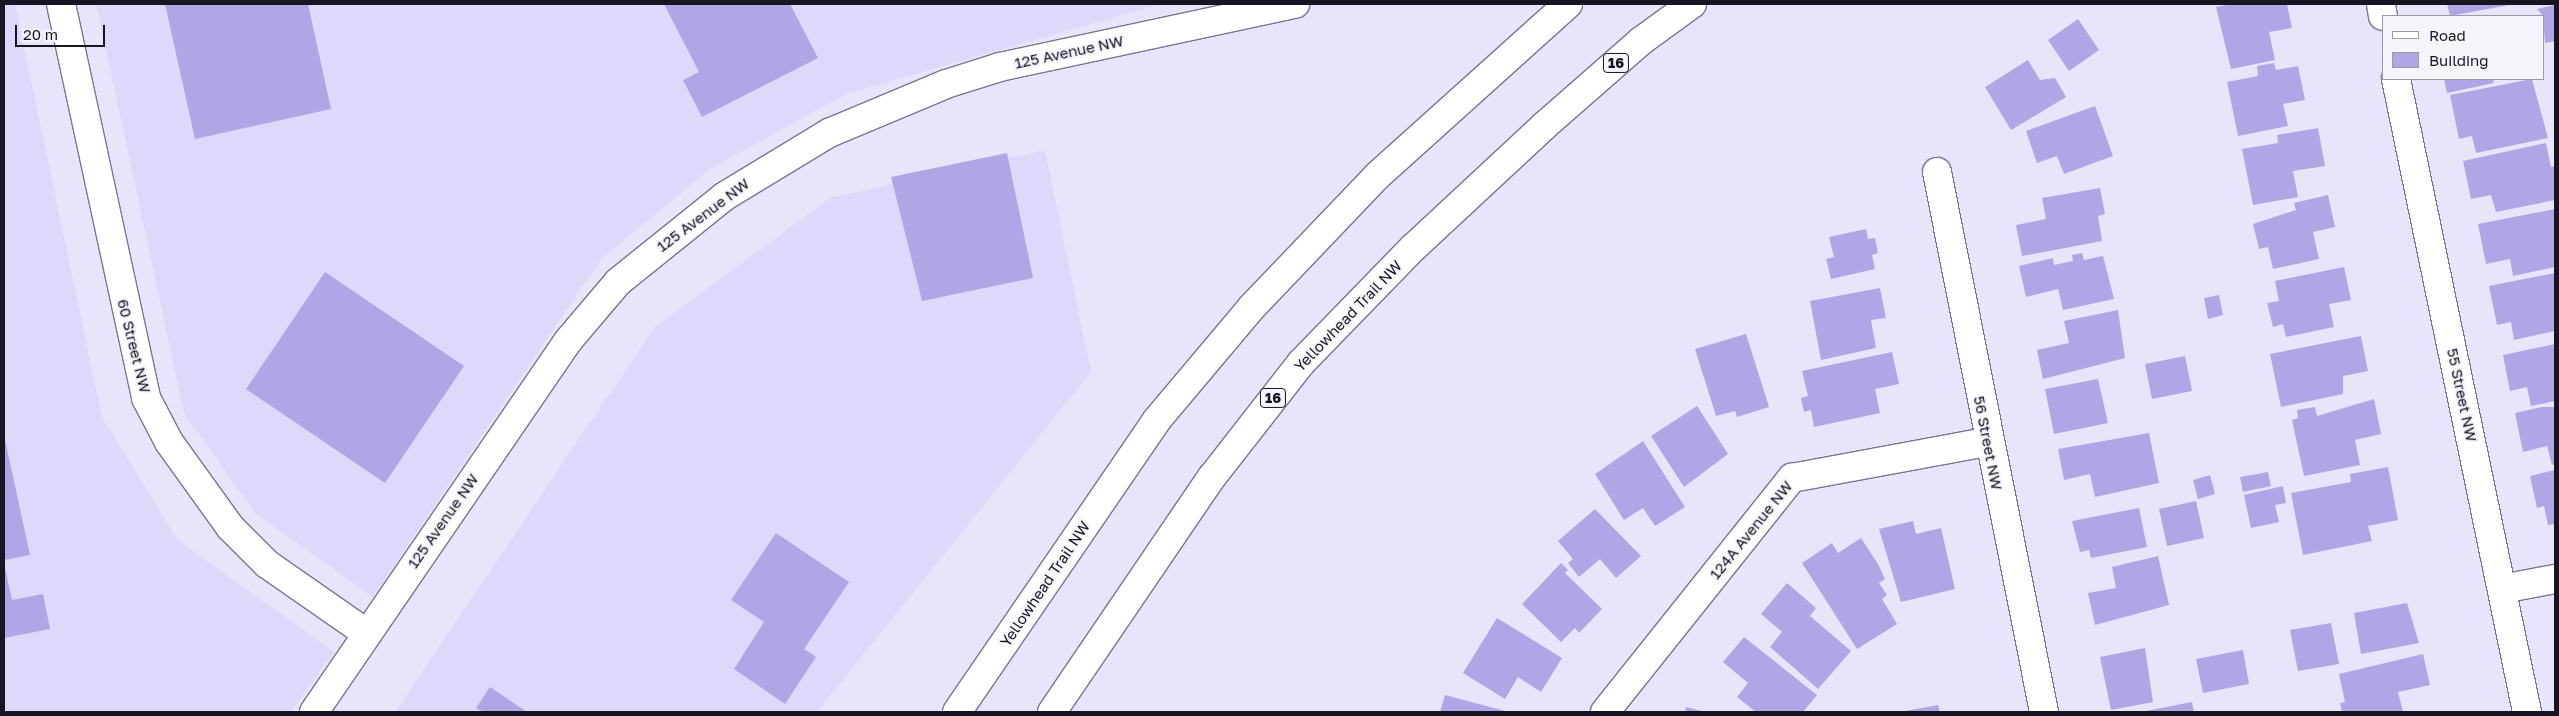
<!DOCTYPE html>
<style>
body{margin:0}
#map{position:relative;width:2559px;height:716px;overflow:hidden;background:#e8e5fa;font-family:"Golos Text",sans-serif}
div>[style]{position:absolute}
.built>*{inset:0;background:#ddd9fa}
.building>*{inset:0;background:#b1a6e5}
.roads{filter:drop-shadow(1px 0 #7a7594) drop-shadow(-1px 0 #7a7594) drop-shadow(0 1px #7a7594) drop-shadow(0 -1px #7a7594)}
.minor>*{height:28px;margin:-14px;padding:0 14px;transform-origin:14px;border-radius:14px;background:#fff}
.highway>*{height:28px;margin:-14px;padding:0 14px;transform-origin:14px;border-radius:14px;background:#fff}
span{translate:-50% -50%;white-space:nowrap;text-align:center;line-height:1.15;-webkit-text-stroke:4px #f5f4fb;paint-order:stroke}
.shield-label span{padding:1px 4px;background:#f5f4fb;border:1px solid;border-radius:4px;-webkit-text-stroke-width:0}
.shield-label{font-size:14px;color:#171521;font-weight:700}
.street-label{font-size:15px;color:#171521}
.frame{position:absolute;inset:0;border:5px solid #171521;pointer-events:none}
.legend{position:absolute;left:2382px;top:15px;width:162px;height:65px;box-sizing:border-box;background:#f5f4fb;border:1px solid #9c9ba4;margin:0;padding:6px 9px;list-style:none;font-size:15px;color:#171521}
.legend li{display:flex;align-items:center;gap:10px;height:25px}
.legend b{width:25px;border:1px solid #9c9ba4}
.scale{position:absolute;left:15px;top:25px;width:90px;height:22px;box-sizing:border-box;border:2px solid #171521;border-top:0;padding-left:6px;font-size:15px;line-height:18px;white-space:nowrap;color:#171521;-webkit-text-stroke:4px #f5f4fb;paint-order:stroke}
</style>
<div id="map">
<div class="built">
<i style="clip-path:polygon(4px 4px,15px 4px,102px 417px,178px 540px,334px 652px,291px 712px,4px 712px)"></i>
<i style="clip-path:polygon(96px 4px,1161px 4px,846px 94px,710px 169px,601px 259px,373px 597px,255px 513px,184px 413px)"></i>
<i style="clip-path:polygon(1045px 150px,1091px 372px,817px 712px,395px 712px,654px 328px,830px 198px)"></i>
</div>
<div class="building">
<i style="clip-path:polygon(165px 4px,308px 4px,331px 109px,195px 139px)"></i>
<i style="clip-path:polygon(664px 4px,790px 4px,818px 58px,702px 117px,683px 80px,699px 72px)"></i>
<i style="clip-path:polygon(2232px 4px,2287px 4px,2292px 28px,2269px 32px,2275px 60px,2231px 69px,2216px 7px)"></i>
<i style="clip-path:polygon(2447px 4px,2508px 4px,2509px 5px,2450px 16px)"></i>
<i style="clip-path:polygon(2555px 5px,2555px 41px,2545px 43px,2543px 16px,2537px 9px)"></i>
<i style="clip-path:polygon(2078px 19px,2099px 50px,2069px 71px,2048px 40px)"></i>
<i style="clip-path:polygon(2028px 60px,2040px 80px,2055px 78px,2066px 97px,2011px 130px,1985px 87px)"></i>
<i style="clip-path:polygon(2274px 63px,2276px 70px,2298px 66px,2305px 100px,2283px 104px,2288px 126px,2238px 136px,2227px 82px,2258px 76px,2257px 66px)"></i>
<i style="clip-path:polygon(2444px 79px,2493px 79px,2494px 83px,2447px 93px)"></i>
<i style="clip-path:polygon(2532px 79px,2548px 138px,2476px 153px,2472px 136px,2459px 139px,2450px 95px)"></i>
<i style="clip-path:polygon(2095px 106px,2113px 156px,2064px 174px,2057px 156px,2037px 163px,2026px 131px)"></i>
<i style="clip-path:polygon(2318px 128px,2325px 166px,2293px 171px,2298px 197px,2253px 205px,2242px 149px,2278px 143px,2277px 135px)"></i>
<i style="clip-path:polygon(2546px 143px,2551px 167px,2555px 166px,2555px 200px,2496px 212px,2491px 195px,2471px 199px,2463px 161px)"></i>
<i style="clip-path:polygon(1007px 153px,1033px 278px,922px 301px,891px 177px)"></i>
<i style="clip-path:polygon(2100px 188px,2105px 214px,2098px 216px,2102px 241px,2022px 256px,2016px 225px,2046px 219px,2042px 198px)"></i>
<i style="clip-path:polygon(2328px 195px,2335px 227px,2313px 232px,2319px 259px,2273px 269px,2268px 247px,2259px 249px,2253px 224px,2296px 210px,2294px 203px)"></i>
<i style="clip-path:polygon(2555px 209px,2555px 267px,2513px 276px,2510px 259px,2486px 264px,2478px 224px)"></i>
<i style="clip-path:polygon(1866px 229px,1868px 239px,1875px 238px,1878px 253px,1872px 255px,1875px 269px,1831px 279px,1826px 259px,1834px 257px,1829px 237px)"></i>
<i style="clip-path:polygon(2082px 253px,2084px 260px,2103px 256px,2114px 299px,2063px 310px,2058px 289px,2026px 297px,2019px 266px,2053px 258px,2054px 265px,2073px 261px,2072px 255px)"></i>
<i style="clip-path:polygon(2344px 267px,2351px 300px,2329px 304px,2334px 327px,2286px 337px,2283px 324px,2273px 327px,2267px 303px,2279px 301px,2275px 281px)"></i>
<i style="clip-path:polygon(325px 272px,464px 366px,385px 483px,246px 389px)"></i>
<i style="clip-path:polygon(2555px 273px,2555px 331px,2514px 340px,2511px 322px,2497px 325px,2489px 286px)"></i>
<i style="clip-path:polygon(1880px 288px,1886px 318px,1871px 320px,1876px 348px,1821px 360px,1810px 301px)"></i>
<i style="clip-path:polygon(2219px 295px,2223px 315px,2208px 319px,2204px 298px)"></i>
<i style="clip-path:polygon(2118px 310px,2125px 358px,2043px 379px,2037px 350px,2069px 343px,2064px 321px)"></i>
<i style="clip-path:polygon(1746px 334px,1769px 407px,1737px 417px,1735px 411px,1716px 416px,1695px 349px)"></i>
<i style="clip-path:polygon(2361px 336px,2368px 371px,2343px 376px,2343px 394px,2281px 407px,2270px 354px)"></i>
<i style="clip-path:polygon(2555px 344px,2555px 401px,2531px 406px,2527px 387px,2510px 391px,2503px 355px)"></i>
<i style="clip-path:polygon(1892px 352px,1899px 384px,1875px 389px,1880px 413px,1814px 427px,1811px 410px,1804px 412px,1801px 398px,1808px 396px,1802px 371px)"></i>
<i style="clip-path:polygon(2185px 356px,2192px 391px,2152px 399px,2145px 364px)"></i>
<i style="clip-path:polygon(2098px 379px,2108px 423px,2054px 434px,2045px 389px)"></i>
<i style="clip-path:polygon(2374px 399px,2381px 434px,2355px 440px,2360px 465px,2304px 476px,2292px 420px,2298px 418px,2297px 410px,2315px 407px,2317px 416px)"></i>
<i style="clip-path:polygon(1697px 406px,1728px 454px,1684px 487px,1651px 436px)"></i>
<i style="clip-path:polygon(2542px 407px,2555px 407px,2555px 464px,2552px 465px,2547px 446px,2523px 452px,2515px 413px)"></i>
<i style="clip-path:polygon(2149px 433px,2159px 483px,2095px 497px,2090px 474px,2064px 480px,2058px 449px)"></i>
<i style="clip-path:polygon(4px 435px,30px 555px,4px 560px)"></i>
<i style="clip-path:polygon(1643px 441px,1685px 507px,1655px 526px,1643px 508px,1624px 520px,1595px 474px)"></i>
<i style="clip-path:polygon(2388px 467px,2398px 520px,2368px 526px,2372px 541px,2303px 555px,2291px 493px,2351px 482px,2350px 474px)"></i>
<i style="clip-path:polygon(2555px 470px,2555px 524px,2548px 525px,2544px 506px,2537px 508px,2530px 476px)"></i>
<i style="clip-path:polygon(2268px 472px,2271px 486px,2243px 492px,2240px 477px)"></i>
<i style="clip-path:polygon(2210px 475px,2215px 494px,2198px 499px,2193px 480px)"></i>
<i style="clip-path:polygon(2283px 486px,2286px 503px,2275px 505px,2279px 522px,2251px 528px,2244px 495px)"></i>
<i style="clip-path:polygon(2196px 501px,2204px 538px,2167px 546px,2159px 509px)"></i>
<i style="clip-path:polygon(2139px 508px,2147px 547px,2091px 558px,2089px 550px,2080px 552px,2072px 521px)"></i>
<i style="clip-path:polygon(1595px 509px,1641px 556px,1616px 578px,1600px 559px,1579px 577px,1568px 563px,1573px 559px,1558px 541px)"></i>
<i style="clip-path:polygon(1913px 521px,1916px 534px,1941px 528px,1955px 589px,1901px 602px,1879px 529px)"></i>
<i style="clip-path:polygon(776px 533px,849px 582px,804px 649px,816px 657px,785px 704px,734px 669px,764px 622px,731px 600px)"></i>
<i style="clip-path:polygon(1861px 538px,1878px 564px,1885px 579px,1879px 583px,1887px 595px,1882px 599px,1897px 624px,1857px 649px,1802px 563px,1832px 543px,1838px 553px)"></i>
<i style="clip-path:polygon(2158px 556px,2169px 605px,2095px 625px,2088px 593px,2116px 588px,2112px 567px)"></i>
<i style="clip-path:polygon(4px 563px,12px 600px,43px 594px,50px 629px,4px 638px)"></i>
<i style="clip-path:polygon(1561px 563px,1568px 570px,1565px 573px,1602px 609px,1579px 633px,1575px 628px,1561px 642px,1522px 604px)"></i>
<i style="clip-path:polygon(1787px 583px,1816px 608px,1810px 616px,1851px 651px,1818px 689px,1770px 647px,1782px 632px,1761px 614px)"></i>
<i style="clip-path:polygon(2407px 603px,2419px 643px,2361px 654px,2354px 613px)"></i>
<i style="clip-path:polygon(1497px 618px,1562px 658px,1541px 692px,1518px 677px,1505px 699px,1463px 673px)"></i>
<i style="clip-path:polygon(2331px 623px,2339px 664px,2298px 671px,2290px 630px)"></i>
<i style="clip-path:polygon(1744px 637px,1817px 695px,1803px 712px,1756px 712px,1737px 697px,1748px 683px,1723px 662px)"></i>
<i style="clip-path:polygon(2145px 648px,2153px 702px,2111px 710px,2100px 657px)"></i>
<i style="clip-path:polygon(2243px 650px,2249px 684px,2203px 693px,2196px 659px)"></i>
<i style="clip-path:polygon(2423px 654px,2430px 685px,2398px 692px,2403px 712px,2342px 712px,2340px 703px,2345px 702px,2339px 674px)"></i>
<i style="clip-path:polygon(490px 687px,527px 712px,484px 712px,476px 708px)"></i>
<i style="clip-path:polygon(1445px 695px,1509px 712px,1440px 712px)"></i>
<i style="clip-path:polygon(2192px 702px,2194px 712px,2146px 712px,2146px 711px)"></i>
<i style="clip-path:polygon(1938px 705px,1940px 712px,1905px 712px,1905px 711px)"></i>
<i style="clip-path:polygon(1686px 707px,1705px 712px,1685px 712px)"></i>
</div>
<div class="roads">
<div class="minor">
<i style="left:61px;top:4px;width:403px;rotate:77.8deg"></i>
<i style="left:146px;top:398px;width:50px;rotate:62.4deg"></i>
<i style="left:169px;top:442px;width:105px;rotate:54.3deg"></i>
<i style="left:230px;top:527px;width:52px;rotate:45deg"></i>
<i style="left:267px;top:564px;width:119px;rotate:34.8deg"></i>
<i style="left:2381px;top:4px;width:12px;rotate:81deg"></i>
<i style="left:2396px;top:79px;width:646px;rotate:78.31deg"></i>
<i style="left:1937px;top:172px;width:550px;rotate:78.79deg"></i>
<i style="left:2502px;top:589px;width:54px;rotate:-10.7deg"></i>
<i style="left:314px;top:712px;width:450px;rotate:-55.6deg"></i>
<i style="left:568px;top:341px;width:77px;rotate:-49.7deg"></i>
<i style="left:618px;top:282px;width:137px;rotate:-38.8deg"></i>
<i style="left:725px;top:196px;width:122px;rotate:-31.2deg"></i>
<i style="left:829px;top:133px;width:127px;rotate:-22.7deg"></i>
<i style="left:946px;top:84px;width:57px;rotate:-17.5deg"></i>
<i style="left:1000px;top:67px;width:302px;rotate:-12.1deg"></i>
<i style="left:1605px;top:712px;width:300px;rotate:-51.4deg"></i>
<i style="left:1792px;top:478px;width:198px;rotate:-10.5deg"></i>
</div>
<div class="highway">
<i style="left:957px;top:712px;width:353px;rotate:-55.6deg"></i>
<i style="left:1156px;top:421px;width:148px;rotate:-49.9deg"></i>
<i style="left:1251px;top:308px;width:182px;rotate:-46.3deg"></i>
<i style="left:1377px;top:176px;width:257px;rotate:-42deg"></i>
<i style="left:1052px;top:712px;width:284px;rotate:-55.8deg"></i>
<i style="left:1212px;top:477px;width:145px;rotate:-52deg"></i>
<i style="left:1301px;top:363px;width:162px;rotate:-45.8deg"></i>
<i style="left:1414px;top:247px;width:178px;rotate:-42.9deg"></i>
<i style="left:1544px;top:126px;width:129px;rotate:-41.2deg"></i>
<i style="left:1641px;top:41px;width:63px;rotate:-36deg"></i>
</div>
</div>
<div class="shield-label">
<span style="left:1616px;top:63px">16</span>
<span style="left:1273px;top:398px">16</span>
</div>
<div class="street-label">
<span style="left:1069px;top:52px;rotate:-12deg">125 Avenue NW</span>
<span style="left:703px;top:215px;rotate:-37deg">125 Avenue NW</span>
<span style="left:1348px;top:316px;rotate:-46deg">Yellowhead Trail NW</span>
<span style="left:134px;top:346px;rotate:76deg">60 Street NW</span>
<span style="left:2462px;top:395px;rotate:78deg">55 Street NW</span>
<span style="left:1988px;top:443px;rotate:79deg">56 Street NW</span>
<span style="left:443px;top:521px;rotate:-55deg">125 Avenue NW</span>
<span style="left:1751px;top:530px;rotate:-51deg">124A Avenue NW</span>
<span style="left:1045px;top:584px;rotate:-56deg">Yellowhead Trail NW</span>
</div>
<div class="frame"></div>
<ul class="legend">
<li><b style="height:6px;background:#fff"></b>Road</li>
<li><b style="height:14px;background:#b1a6e5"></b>Building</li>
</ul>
<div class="scale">20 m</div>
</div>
